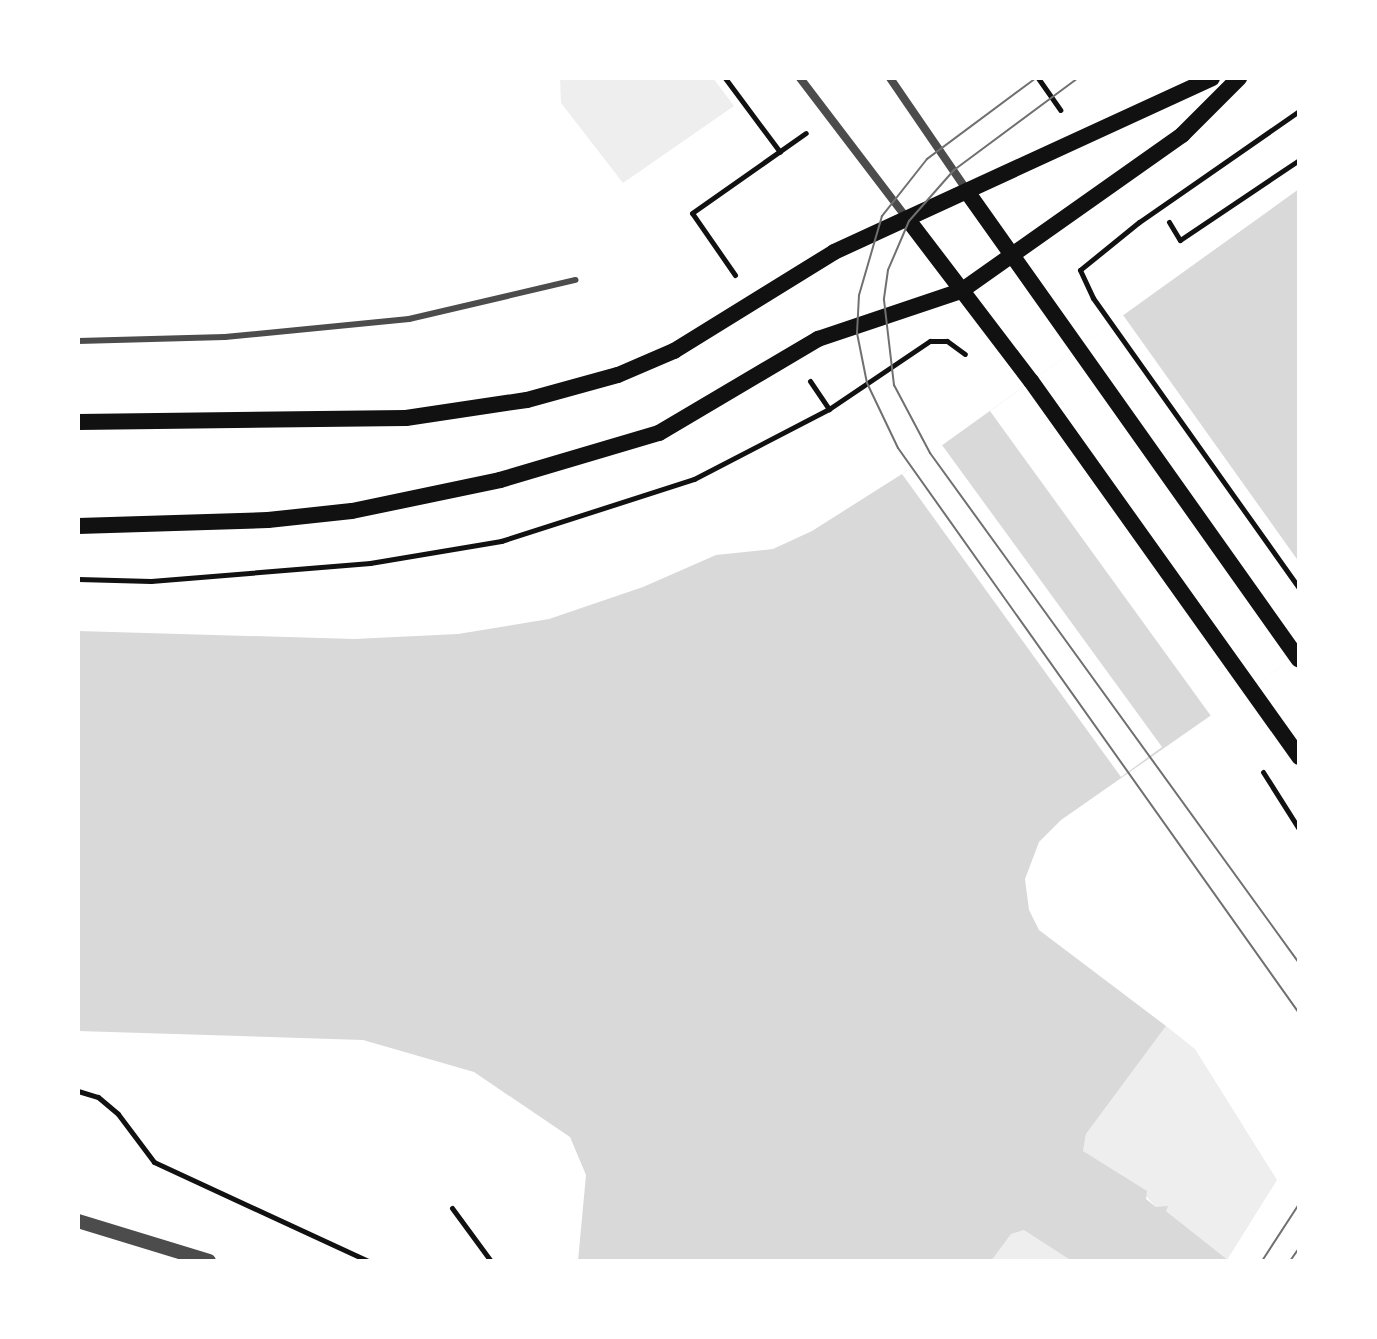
<!DOCTYPE html>
<style>
body{margin:0}
#map{position:relative;width:1377px;height:1339px;overflow:hidden;background:#fff;font-family:Raleway,sans-serif}
div>[style]{position:absolute}
.green>*{inset:0;background:#eee}
.water>*{inset:0;background:#d9d9d9}
.pier>*{inset:0;background:#fff}
.path>*{height:5px;margin:-2.5px;padding:0 2.5px;transform-origin:2.5px;border-radius:2.5px;background:#111}
.service>*{height:6px;margin:-3px;padding:0 3px;transform-origin:3px;border-radius:3px;background:#4c4c4c}
.minor>*{height:8px;margin:-4px;padding:0 4px;transform-origin:4px;border-radius:4px;background:#4c4c4c}
.tertiary>*{height:14px;margin:-7px;padding:0 7px;transform-origin:7px;border-radius:7px;background:#4c4c4c}
.secondary>*{height:16px;margin:-8px;padding:0 8px;transform-origin:8px;border-radius:8px;background:#111}
.tram>*{height:2px;margin:-1px;padding:0 1px;transform-origin:1px;border-radius:1px;background:#707070}
span{translate:-50% -50%;white-space:nowrap;text-align:center;line-height:1.15;-webkit-text-stroke:8px #fff;paint-order:stroke}
.frame{position:absolute;inset:0;border:80px solid #fff;pointer-events:none}
</style>
<div id="map">
<div class="green">
<i style="clip-path:polygon(560px 78px,713px 78px,734px 106px,623px 183px,561px 103px)"></i>
<i style="clip-path:polygon(1166px 1026px,1195px 1049px,1277px 1180px,1227px 1260px,1165px 1210px,1167px 1207px,1156px 1207px,1137px 1187px,1083px 1151px,1086px 1134px)"></i>
<i style="clip-path:polygon(1024px 1230px,1032px 1231px,1072px 1261px,991px 1261px,1011px 1233px)"></i>
</div>
<div class="water">
<i style="clip-path:polygon(1299px 189px,1299px 654px,1061px 820px,1039px 842px,1025px 879px,1029px 910px,1039px 930px,1166px 1026px,1086px 1134px,1083px 1151px,1147px 1191px,1146px 1199px,1156px 1207px,1168px 1206px,1166px 1211px,1229px 1261px,1072px 1261px,1024px 1230px,1011px 1234px,991px 1261px,578px 1261px,586px 1175px,570px 1137px,474px 1072px,363px 1040px,78px 1031px,78px 631px,354px 639px,458px 634px,549px 619px,643px 587px,716px 555px,773px 549px,812px 531px,902px 474px)"></i>
</div>
<div class="pier">
<i style="clip-path:polygon(1123px 315px,1299px 562px,1299px 654px,1211px 716px,990px 411px)"></i>
<i style="clip-path:polygon(942px 445px,1162px 747px,1121px 777px,902px 474px)"></i>
</div>
<div class="path">
<i style="left:725px;top:78px;width:92px;rotate:53.4deg"></i>
<i style="left:1038px;top:78px;width:39px;rotate:55deg"></i>
<i style="left:1299px;top:111px;width:195px;rotate:145.2deg"></i>
<i style="left:1139px;top:222px;width:76px;rotate:140.9deg"></i>
<i style="left:1080px;top:270px;width:31px;rotate:65deg"></i>
<i style="left:1093px;top:298px;width:356px;rotate:54.6deg"></i>
<i style="left:1169px;top:222px;width:21px;rotate:59deg"></i>
<i style="left:1180px;top:240px;width:143px;rotate:-33.9deg"></i>
<i style="left:735px;top:275px;width:75px;rotate:-124.7deg"></i>
<i style="left:692px;top:213px;width:139px;rotate:-35.1deg"></i>
<i style="left:810px;top:381px;width:34px;rotate:56deg"></i>
<i style="left:829px;top:409px;width:122px;rotate:-34deg"></i>
<i style="left:930px;top:341px;width:17px"></i>
<i style="left:947px;top:341px;width:22px;rotate:36deg"></i>
<i style="left:78px;top:579px;width:73px;rotate:1.6deg"></i>
<i style="left:151px;top:581px;width:220px;rotate:-4.7deg"></i>
<i style="left:370px;top:563px;width:133px;rotate:-9.5deg"></i>
<i style="left:501px;top:541px;width:203px;rotate:-17.8deg"></i>
<i style="left:694px;top:479px;width:152px;rotate:-27.4deg"></i>
<i style="left:1263px;top:772px;width:67px;rotate:57.7deg"></i>
<i style="left:78px;top:1091px;width:21px;rotate:17deg"></i>
<i style="left:98px;top:1097px;width:26px;rotate:40deg"></i>
<i style="left:118px;top:1114px;width:60px;rotate:53.1deg"></i>
<i style="left:154px;top:1162px;width:236px;rotate:24.8deg"></i>
<i style="left:452px;top:1208px;width:66px;rotate:53.7deg"></i>
</div>
<div class="service">
<i style="left:78px;top:341px;width:147px;rotate:-1.6deg"></i>
<i style="left:225px;top:337px;width:185px;rotate:-5.6deg"></i>
<i style="left:409px;top:319px;width:171px;rotate:-13.2deg"></i>
</div>
<div class="minor">
<i style="left:800px;top:78px;width:180px;rotate:52.7deg"></i>
<i style="left:890px;top:78px;width:138px;rotate:55.6deg"></i>
</div>
<div class="tertiary">
<i style="left:78px;top:1221px;width:137px;rotate:17deg"></i>
</div>
<div class="secondary">
<i style="left:968px;top:193px;width:572px;rotate:54.67deg"></i>
<i style="left:909px;top:221px;width:201px;rotate:52.7deg"></i>
<i style="left:1031px;top:381px;width:462px;rotate:54.5deg"></i>
<i style="left:78px;top:422px;width:328px;rotate:-0.7deg"></i>
<i style="left:406px;top:418px;width:122px;rotate:-8.5deg"></i>
<i style="left:527px;top:400px;width:94px;rotate:-15.4deg"></i>
<i style="left:618px;top:375px;width:61px;rotate:-23.2deg"></i>
<i style="left:674px;top:351px;width:188px;rotate:-31.7deg"></i>
<i style="left:834px;top:252px;width:416px;rotate:-24.7deg"></i>
<i style="left:78px;top:526px;width:190px;rotate:-1.8deg"></i>
<i style="left:268px;top:520px;width:84px;rotate:-6.1deg"></i>
<i style="left:352px;top:511px;width:151px;rotate:-11.8deg"></i>
<i style="left:500px;top:480px;width:166px;rotate:-16.5deg"></i>
<i style="left:659px;top:433px;width:185px;rotate:-30.6deg"></i>
<i style="left:818px;top:339px;width:151px;rotate:-18.6deg"></i>
<i style="left:961px;top:291px;width:271px;rotate:-35.2deg"></i>
<i style="left:1182px;top:135px;width:81px;rotate:-45deg"></i>
</div>
<div class="tram">
<i style="left:1036px;top:78px;width:136px;rotate:143.4deg"></i>
<i style="left:927px;top:159px;width:73px;rotate:128.3deg"></i>
<i style="left:882px;top:216px;width:82px;rotate:106.2deg"></i>
<i style="left:859px;top:295px;width:38px;rotate:93deg"></i>
<i style="left:857px;top:333px;width:51px;rotate:78.7deg"></i>
<i style="left:867px;top:383px;width:72px;rotate:64.5deg"></i>
<i style="left:898px;top:448px;width:693px;rotate:54.64deg"></i>
<i style="left:1078px;top:78px;width:154px;rotate:143.4deg"></i>
<i style="left:954px;top:170px;width:68px;rotate:131.4deg"></i>
<i style="left:909px;top:221px;width:53px;rotate:113.2deg"></i>
<i style="left:888px;top:270px;width:30px;rotate:98deg"></i>
<i style="left:884px;top:300px;width:86px;rotate:83.3deg"></i>
<i style="left:894px;top:385px;width:77px;rotate:62.1deg"></i>
<i style="left:930px;top:453px;width:629px;rotate:54.11deg"></i>
<i style="left:1262px;top:1261px;width:68px;rotate:-57deg"></i>
<i style="left:1290px;top:1261px;width:16px;rotate:-55deg"></i>
</div>
<div class="frame"></div>
</div>
